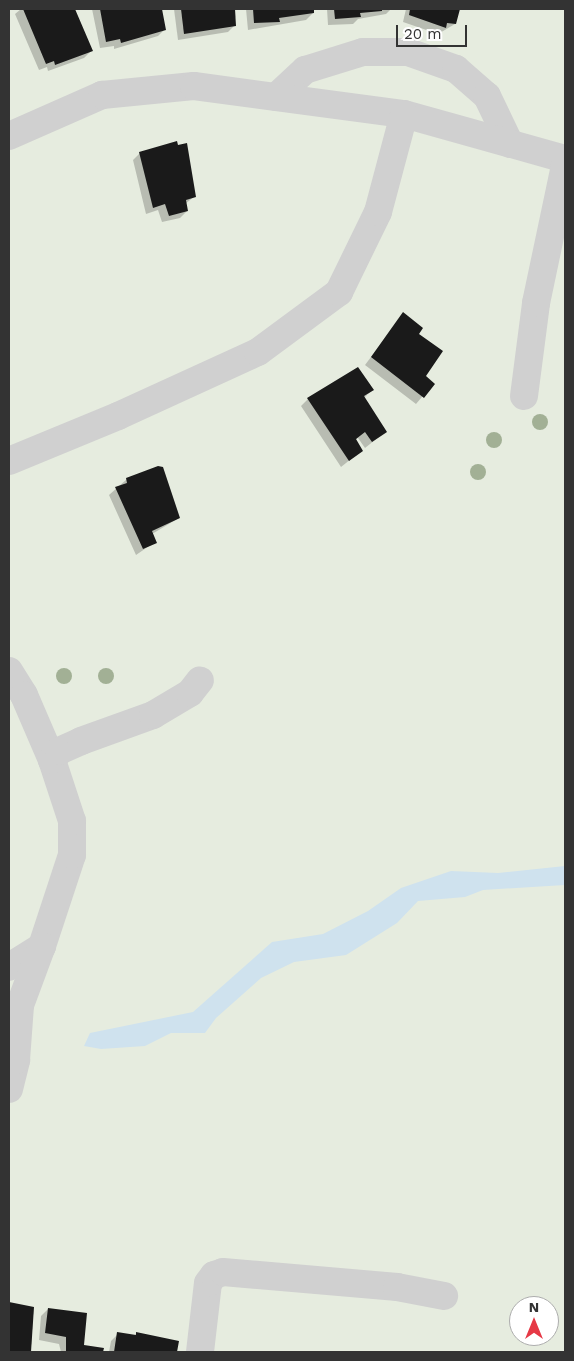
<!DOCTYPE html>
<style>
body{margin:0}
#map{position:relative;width:574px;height:1361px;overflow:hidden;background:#fff;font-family:"Work Sans",sans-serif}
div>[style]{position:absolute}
.green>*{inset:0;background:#e6ecdf}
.water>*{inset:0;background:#cfe2ee}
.shadow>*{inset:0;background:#0003}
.building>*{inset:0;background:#1a1a1a}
.minor>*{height:28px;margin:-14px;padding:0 14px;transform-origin:14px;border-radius:14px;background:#d0d0d0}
.trees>*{width:16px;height:16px;margin:-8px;border-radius:50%;background:#a2b095}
span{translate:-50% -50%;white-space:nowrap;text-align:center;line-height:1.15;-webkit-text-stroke:5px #fff;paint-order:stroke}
.frame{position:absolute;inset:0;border:10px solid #333;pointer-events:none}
.north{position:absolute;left:509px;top:1296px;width:50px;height:50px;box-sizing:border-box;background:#fff;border:1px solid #adadad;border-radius:50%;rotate:0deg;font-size:14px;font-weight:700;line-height:20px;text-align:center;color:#333}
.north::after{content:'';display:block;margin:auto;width:18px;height:22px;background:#e63946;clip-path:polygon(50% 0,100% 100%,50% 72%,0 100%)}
.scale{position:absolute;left:396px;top:25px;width:71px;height:22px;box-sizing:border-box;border:2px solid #333;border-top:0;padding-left:6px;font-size:15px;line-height:18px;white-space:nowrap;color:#333;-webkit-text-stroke:4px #fff;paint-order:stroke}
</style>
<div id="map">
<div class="green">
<i style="clip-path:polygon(evenodd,9px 9px,565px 9px,565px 1352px,9px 1352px,9px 9px,519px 1306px,549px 1306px,549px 1336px,519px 1336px,519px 1306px)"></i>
</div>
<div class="water">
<i style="clip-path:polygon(565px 866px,565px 885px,483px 890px,465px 897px,418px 901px,397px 923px,346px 955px,294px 962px,261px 978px,216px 1018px,205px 1033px,171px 1033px,145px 1046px,101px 1049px,84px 1046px,90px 1033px,193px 1012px,272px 942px,323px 934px,368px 911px,401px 888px,451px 871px,498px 873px)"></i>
</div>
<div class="shadow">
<i style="clip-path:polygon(21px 9px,39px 9px,41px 12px,73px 9px,91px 51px,84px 58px,48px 71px,47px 67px,39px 70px,15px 14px)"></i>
<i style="clip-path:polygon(92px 9px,161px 9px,165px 29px,158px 36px,114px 49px,114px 46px,100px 48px)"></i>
<i style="clip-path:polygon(174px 9px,232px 9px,235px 25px,228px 32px,178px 40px)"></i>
<i style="clip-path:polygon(246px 9px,312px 9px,313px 13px,306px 20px,248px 30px)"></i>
<i style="clip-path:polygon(327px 9px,391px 9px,386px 14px,358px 19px,353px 24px,328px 25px)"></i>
<i style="clip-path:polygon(406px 9px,459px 9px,455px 24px,438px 34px,403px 22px)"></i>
<i style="clip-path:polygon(140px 153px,195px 196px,185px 204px,187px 211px,180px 218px,162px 222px,158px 210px,146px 214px,133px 160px)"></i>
<i style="clip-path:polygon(403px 314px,418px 334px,424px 376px,433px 384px,416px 404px,365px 365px)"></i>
<i style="clip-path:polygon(372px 390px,364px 398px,385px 432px,365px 448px,358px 438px,355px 440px,361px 451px,341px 467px,301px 406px,308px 399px)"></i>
<i style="clip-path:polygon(127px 479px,179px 518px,152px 534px,155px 542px,136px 555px,109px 495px)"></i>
<i style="clip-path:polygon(9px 1304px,33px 1308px,30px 1352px,9px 1352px)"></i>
<i style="clip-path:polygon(48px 1309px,83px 1346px,102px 1349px,102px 1352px,61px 1352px,59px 1344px,39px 1340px,41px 1316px)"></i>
<i style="clip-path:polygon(137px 1333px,177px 1342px,176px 1352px,109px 1352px,111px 1341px,118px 1334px,134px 1336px)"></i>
</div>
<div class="building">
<i style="clip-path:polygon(23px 9px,75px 9px,93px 51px,55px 65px,54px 61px,46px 64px)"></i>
<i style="clip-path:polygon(100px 9px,162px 9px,166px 30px,121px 43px,120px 39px,106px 42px)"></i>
<i style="clip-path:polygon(181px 9px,235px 9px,236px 26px,184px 34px)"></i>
<i style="clip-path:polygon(253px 9px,314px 9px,314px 13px,279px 18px,280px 22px,254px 23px)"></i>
<i style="clip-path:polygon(334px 9px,382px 9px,382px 11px,360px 13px,361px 17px,335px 19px)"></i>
<i style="clip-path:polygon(410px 9px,460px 9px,456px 24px,447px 23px,446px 28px,409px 15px)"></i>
<i style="clip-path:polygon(177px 141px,178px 145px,187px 143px,196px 197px,186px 200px,188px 211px,169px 216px,165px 204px,153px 208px,139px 152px)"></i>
<i style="clip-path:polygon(403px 312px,423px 328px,419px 334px,443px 351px,426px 376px,435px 384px,424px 398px,371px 357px)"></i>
<i style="clip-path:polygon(358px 367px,374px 390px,364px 396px,387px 432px,372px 442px,365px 432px,356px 439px,363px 451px,349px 461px,307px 398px)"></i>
<i style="clip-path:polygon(158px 466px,163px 467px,180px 518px,152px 531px,157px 543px,143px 549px,115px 487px,127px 483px,126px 478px)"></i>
<i style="clip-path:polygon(9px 1302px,34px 1307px,31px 1352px,9px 1352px)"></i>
<i style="clip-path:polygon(48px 1308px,87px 1313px,84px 1345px,104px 1348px,103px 1352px,66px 1352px,66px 1337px,45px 1333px)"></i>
<i style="clip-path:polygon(117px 1332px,136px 1335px,136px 1332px,179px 1341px,177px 1352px,114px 1352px)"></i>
</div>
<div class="minor">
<i style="left:276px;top:97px;width:40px;rotate:-43deg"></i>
<i style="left:305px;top:70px;width:61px;rotate:-17.2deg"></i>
<i style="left:363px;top:52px;width:45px"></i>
<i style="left:408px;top:52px;width:51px;rotate:19.5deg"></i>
<i style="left:456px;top:69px;width:41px;rotate:41.1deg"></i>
<i style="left:487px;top:96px;width:53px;rotate:64.4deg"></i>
<i style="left:9px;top:136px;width:102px;rotate:-23.8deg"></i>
<i style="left:102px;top:95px;width:92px;rotate:-5.6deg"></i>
<i style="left:194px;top:86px;width:212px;rotate:7.6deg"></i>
<i style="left:404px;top:114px;width:167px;rotate:15.6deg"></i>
<i style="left:524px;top:396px;width:94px;rotate:-82.6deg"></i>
<i style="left:536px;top:303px;width:141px;rotate:-78.1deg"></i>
<i style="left:9px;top:461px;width:118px;rotate:-22.4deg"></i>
<i style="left:118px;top:416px;width:154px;rotate:-24.6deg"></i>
<i style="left:258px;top:352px;width:101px;rotate:-36.5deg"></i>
<i style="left:339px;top:292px;width:89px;rotate:-64deg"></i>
<i style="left:378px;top:212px;width:101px;rotate:-75.1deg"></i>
<i style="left:9px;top:671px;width:28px;rotate:58deg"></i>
<i style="left:24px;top:695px;width:71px;rotate:66.7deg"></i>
<i style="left:9px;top:967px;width:39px;rotate:-32deg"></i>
<i style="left:42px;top:946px;width:96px;rotate:-71.8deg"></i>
<i style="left:72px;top:855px;width:34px;rotate:-90deg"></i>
<i style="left:72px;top:821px;width:64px;rotate:-108.2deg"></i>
<i style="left:52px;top:760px;width:11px;rotate:-52deg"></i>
<i style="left:59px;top:751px;width:24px;rotate:-24deg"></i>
<i style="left:81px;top:741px;width:77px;rotate:-19.9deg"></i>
<i style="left:153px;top:715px;width:43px;rotate:-30.7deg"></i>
<i style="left:190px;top:693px;width:16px;rotate:-52deg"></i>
<i style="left:9px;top:1089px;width:30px;rotate:-76deg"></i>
<i style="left:16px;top:1060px;width:55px;rotate:-85.8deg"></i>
<i style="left:20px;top:1005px;width:63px;rotate:-69.6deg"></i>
<i style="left:200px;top:1352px;width:69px;rotate:-83.4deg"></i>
<i style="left:208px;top:1283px;width:10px;rotate:-53deg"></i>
<i style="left:214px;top:1275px;width:9px;rotate:-18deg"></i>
<i style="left:223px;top:1272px;width:175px;rotate:4.9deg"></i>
<i style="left:397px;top:1287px;width:48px;rotate:10.8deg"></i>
</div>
<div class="trees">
<i style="left:540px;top:422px"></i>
<i style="left:494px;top:440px"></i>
<i style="left:478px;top:472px"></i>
<i style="left:64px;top:676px"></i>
<i style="left:106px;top:676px"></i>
</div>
<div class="frame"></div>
<div class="north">N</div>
<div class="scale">20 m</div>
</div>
